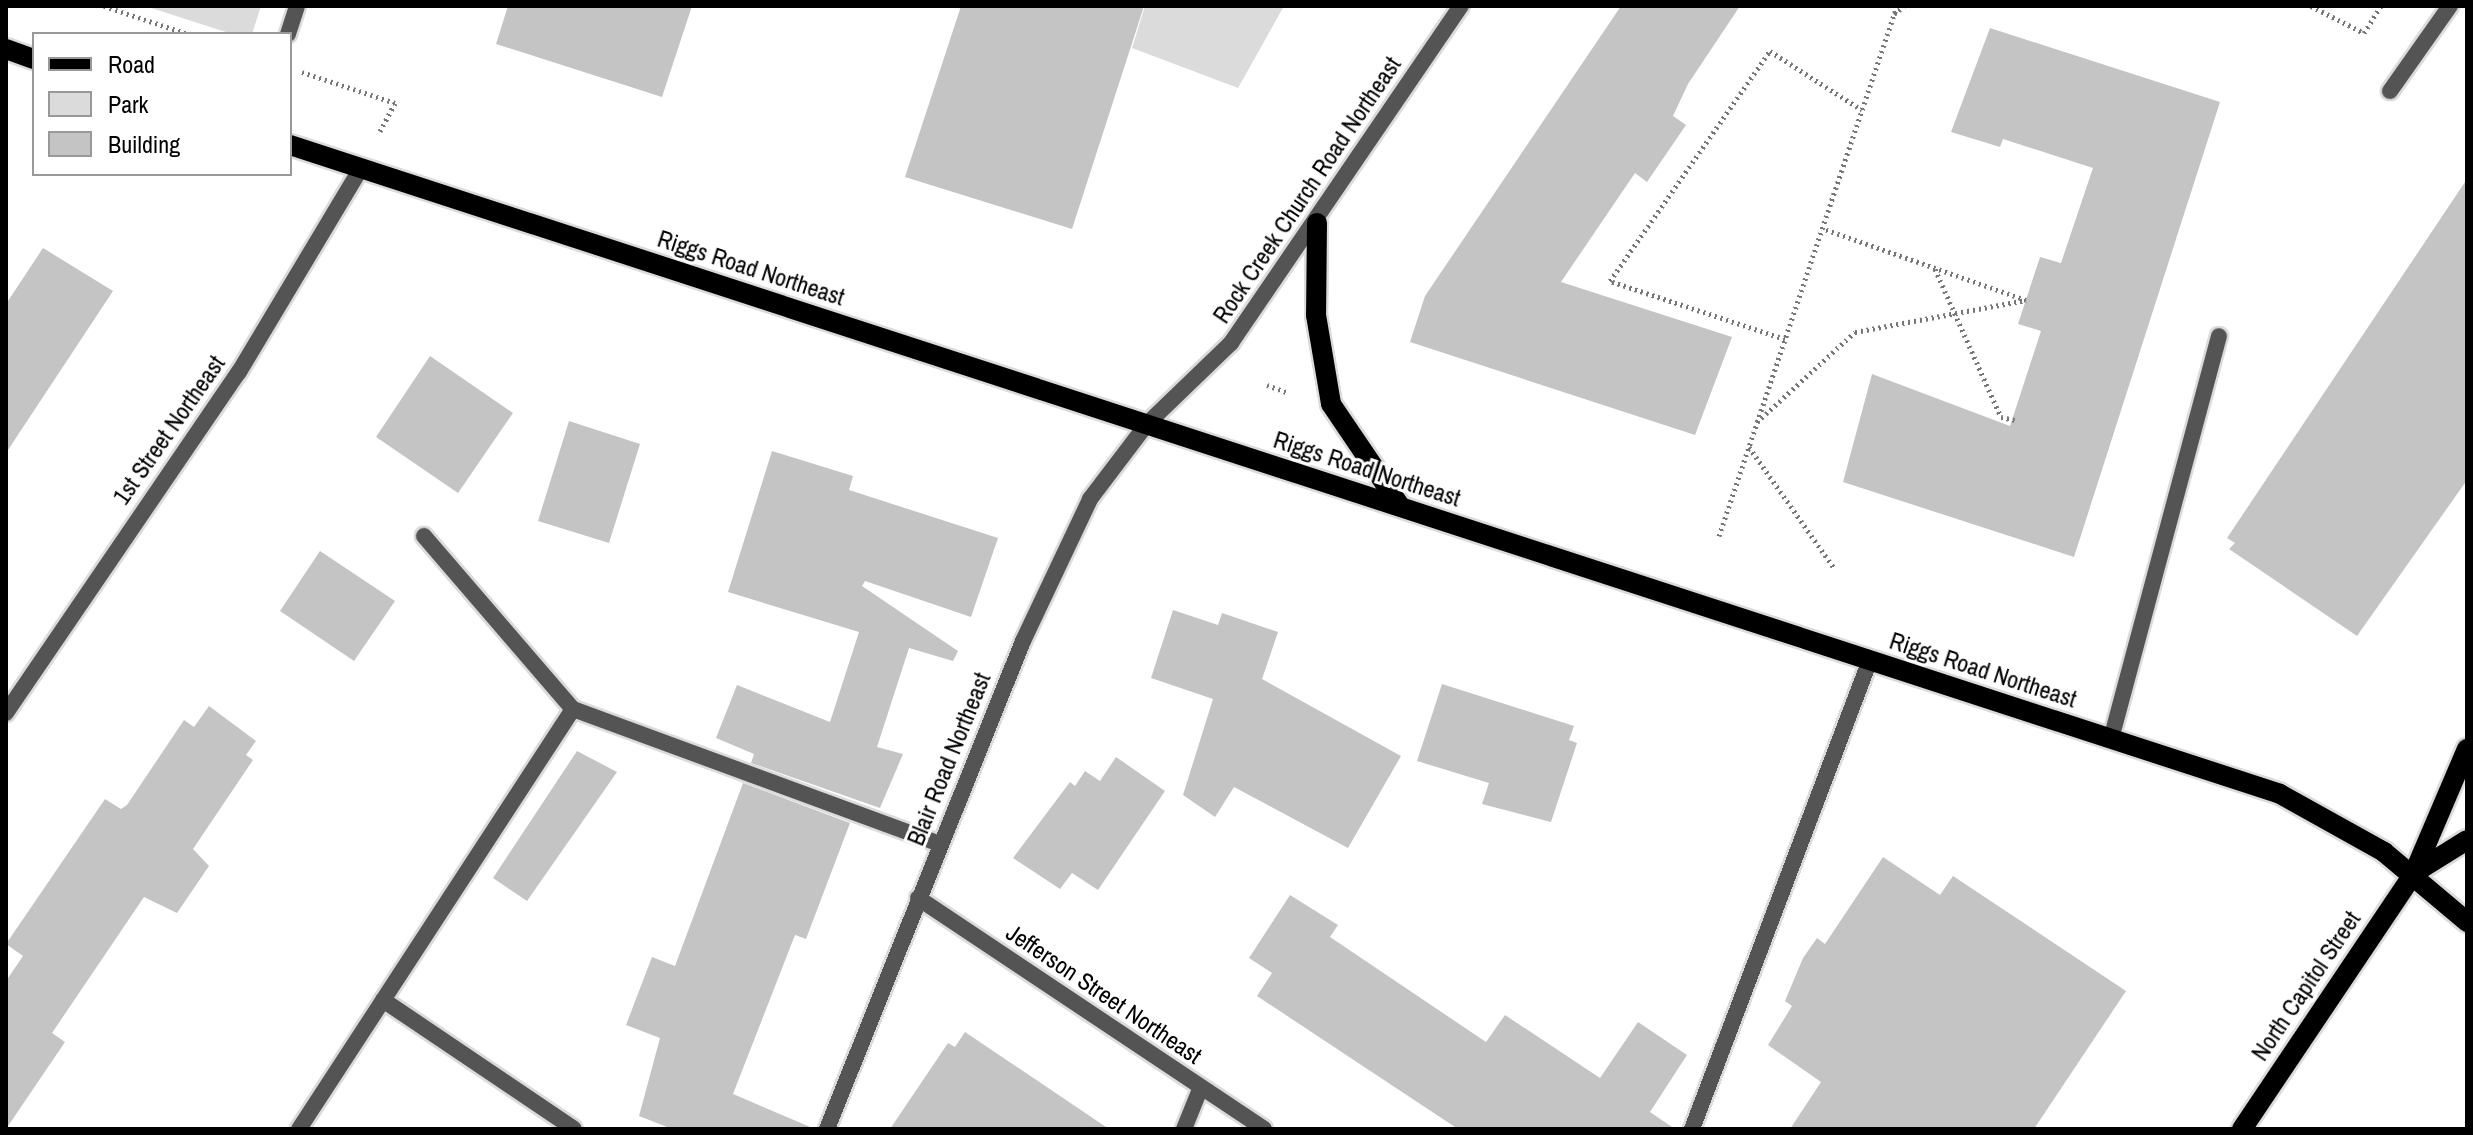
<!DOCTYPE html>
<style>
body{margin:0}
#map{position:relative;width:2473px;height:1135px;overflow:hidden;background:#fff;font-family:"Archivo Narrow",sans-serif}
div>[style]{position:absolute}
.green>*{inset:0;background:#dbdbdb}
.building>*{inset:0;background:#c4c4c4}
.path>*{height:5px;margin-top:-2.5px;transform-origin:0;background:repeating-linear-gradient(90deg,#767676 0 2px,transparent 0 6px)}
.roads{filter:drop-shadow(2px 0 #dbdbdb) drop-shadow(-2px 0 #dbdbdb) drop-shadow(0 2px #dbdbdb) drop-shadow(0 -2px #dbdbdb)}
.service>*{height:16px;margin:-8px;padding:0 8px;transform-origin:8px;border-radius:8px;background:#545454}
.minor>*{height:16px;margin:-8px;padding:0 8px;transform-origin:8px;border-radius:8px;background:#545454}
.tertiary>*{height:16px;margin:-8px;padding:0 8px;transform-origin:8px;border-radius:8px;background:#545454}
.primary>*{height:20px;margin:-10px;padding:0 10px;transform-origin:10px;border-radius:10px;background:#000}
span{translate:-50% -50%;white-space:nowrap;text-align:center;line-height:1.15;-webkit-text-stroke:6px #fff;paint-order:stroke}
.street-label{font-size:24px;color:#000}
.frame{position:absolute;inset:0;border:8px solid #000;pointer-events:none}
.legend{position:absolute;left:32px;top:32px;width:260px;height:144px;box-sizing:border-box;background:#fff;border:2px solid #999;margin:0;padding:10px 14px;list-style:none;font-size:24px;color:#000}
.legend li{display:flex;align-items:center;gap:16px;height:40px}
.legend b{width:40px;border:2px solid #999}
</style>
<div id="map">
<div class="green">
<i style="clip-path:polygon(145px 6px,261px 6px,252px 34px,232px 34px)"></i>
<i style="clip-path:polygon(1145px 6px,1284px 6px,1238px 88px,1132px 48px)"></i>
</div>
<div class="building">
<i style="clip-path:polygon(508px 6px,692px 6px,662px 97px,496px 44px)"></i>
<i style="clip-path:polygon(961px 6px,1144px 6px,1072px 229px,905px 177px)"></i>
<i style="clip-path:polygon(1621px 6px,1740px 6px,1688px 84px,1673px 116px,1686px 125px,1647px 182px,1635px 173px,1561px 282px,1732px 337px,1695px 435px,1410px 342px,1425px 296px)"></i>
<i style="clip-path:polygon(1990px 28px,2220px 102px,2074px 557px,1843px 482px,1872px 374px,2010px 426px,2041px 331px,2018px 324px,2040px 257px,2061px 263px,2093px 168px,2003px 139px,2000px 147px,1951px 132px)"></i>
<i style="clip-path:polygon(2467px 179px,2467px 480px,2357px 636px,2229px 549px,2235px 543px,2227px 538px)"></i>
<i style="clip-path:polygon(43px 248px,113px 291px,6px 453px,6px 304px)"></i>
<i style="clip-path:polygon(430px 356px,513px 413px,458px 493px,376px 437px)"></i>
<i style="clip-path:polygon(569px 421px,640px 444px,609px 543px,538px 521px)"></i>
<i style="clip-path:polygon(772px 451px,853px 476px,849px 490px,998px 538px,971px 617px,865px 581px,862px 586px,958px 651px,953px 661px,909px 648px,877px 747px,903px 754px,880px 808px,751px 763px,754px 754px,716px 738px,737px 685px,830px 722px,859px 632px,728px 592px)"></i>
<i style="clip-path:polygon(320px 551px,395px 601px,354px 661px,280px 611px)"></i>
<i style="clip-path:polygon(1173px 610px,1218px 625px,1222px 613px,1278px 632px,1262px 679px,1401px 756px,1348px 848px,1234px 787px,1215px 817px,1183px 795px,1213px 699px,1151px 678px)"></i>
<i style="clip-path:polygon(1442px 684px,1574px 726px,1569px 740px,1577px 743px,1551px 822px,1482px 804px,1489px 783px,1417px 761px)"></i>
<i style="clip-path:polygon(209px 706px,256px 741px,246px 755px,253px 760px,193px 849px,209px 866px,177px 913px,144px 897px,52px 1033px,65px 1042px,6px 1129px,6px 981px,23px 956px,6px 944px,105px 799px,121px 809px,127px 805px,184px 720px,194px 727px)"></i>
<i style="clip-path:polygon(577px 751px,617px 772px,527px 901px,493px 878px)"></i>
<i style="clip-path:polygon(1116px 757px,1165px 791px,1098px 890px,1072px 873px,1060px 889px,1013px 858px,1070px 782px,1075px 786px,1085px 771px,1100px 781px)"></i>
<i style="clip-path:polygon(743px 783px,850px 823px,806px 939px,795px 935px,733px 1094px,815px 1129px,672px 1129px,639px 1116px,660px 1038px,626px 1025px,652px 957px,675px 966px)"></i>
<i style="clip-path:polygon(1883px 857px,1940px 895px,1953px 876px,2126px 991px,2034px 1129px,1790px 1129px,1821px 1082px,1768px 1045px,1792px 1006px,1785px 1001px,1803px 958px,1817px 938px,1825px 944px)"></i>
<i style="clip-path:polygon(1290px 895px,1338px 925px,1330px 937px,1486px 1042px,1505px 1015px,1600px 1078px,1638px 1022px,1687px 1055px,1650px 1112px,1675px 1129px,1458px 1129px,1257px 996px,1272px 973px,1249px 958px)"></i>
<i style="clip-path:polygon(965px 1032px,1109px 1129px,890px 1129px,948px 1043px,955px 1047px)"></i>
</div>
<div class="path">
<i style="left:104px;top:6px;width:89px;rotate:18.4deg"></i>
<i style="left:2311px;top:6px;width:59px;rotate:27deg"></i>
<i style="left:2364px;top:33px;width:32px;rotate:-58deg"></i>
<i style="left:1894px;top:14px;width:13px;rotate:-39deg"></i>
<i style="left:302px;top:72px;width:98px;rotate:18.4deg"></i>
<i style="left:395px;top:103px;width:32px;rotate:118deg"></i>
<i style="left:1935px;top:269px;width:162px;rotate:66deg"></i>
<i style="left:2001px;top:417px;width:14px;rotate:12deg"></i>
<i style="left:1785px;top:339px;width:184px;rotate:-161.7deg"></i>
<i style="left:1610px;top:281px;width:280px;rotate:-55.2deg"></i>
<i style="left:1770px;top:51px;width:109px;rotate:32.7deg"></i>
<i style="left:1267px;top:385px;width:20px;rotate:20deg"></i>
<i style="left:1757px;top:422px;width:133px;rotate:-42.6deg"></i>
<i style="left:1855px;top:332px;width:174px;rotate:-10.6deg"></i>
<i style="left:2026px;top:300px;width:216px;rotate:-160.6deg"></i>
<i style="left:1749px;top:447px;width:148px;rotate:54.9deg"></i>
<i style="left:1719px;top:536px;width:559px;rotate:-71.44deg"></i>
</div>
<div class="roads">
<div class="service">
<i style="left:288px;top:34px;width:29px;rotate:-72deg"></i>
<i style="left:2390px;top:91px;width:104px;rotate:-54.8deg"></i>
<i style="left:424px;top:536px;width:228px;rotate:49.3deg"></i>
<i style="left:573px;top:709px;width:391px;rotate:20.2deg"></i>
<i style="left:2111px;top:739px;width:417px;rotate:-75deg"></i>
<i style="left:383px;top:1000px;width:230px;rotate:34deg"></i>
<i style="left:299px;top:1129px;width:501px;rotate:-56.88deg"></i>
<i style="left:1184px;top:1129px;width:45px;rotate:-68deg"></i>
<i style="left:1692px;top:1129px;width:502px;rotate:-69.22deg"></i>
</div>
<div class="minor">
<i style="left:6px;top:713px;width:413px;rotate:-55.7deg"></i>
<i style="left:239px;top:372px;width:238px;rotate:-59.1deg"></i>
<i style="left:918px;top:898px;width:416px;rotate:33.7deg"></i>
<i style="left:827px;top:1129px;width:526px;rotate:-68.12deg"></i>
<i style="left:1023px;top:641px;width:157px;rotate:-64.7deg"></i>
<i style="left:1090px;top:499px;width:94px;rotate:-52.8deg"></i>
</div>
<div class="tertiary">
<i style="left:1147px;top:424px;width:117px;rotate:-44deg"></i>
<i style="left:1231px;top:343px;width:408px;rotate:-55.7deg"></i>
</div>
<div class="primary">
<i style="left:6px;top:49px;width:30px;rotate:20deg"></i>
<i style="left:290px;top:145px;width:2093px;rotate:18.06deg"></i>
<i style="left:2280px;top:794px;width:119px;rotate:29.1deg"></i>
<i style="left:2384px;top:852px;width:109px;rotate:40.1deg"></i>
<i style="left:1317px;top:223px;width:92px;rotate:90.6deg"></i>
<i style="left:1316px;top:315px;width:90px;rotate:80.4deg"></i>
<i style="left:1331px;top:404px;width:123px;rotate:55.9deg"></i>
<i style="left:2414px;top:873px;width:62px;rotate:-31.9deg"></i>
<i style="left:2242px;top:1129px;width:308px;rotate:-56.1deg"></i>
<i style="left:2414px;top:873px;width:135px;rotate:-66.9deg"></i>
</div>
</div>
<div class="street-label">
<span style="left:1307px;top:190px;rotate:-56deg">Rock Creek Church Road Northeast</span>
<span style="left:751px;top:268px;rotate:18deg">Riggs Road Northeast</span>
<span style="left:169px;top:430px;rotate:-55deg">1st Street Northeast</span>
<span style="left:1367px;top:469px;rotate:18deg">Riggs Road Northeast</span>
<span style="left:1983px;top:670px;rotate:18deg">Riggs Road Northeast</span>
<span style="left:949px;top:759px;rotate:-68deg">Blair Road Northeast</span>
<span style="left:2306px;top:986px;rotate:-56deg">North Capitol Street</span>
<span style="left:1104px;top:994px;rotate:34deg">Jefferson Street Northeast</span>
</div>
<div class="frame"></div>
<ul class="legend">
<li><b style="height:10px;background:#000"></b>Road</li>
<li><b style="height:22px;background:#dbdbdb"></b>Park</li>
<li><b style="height:22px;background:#c4c4c4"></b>Building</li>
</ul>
</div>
